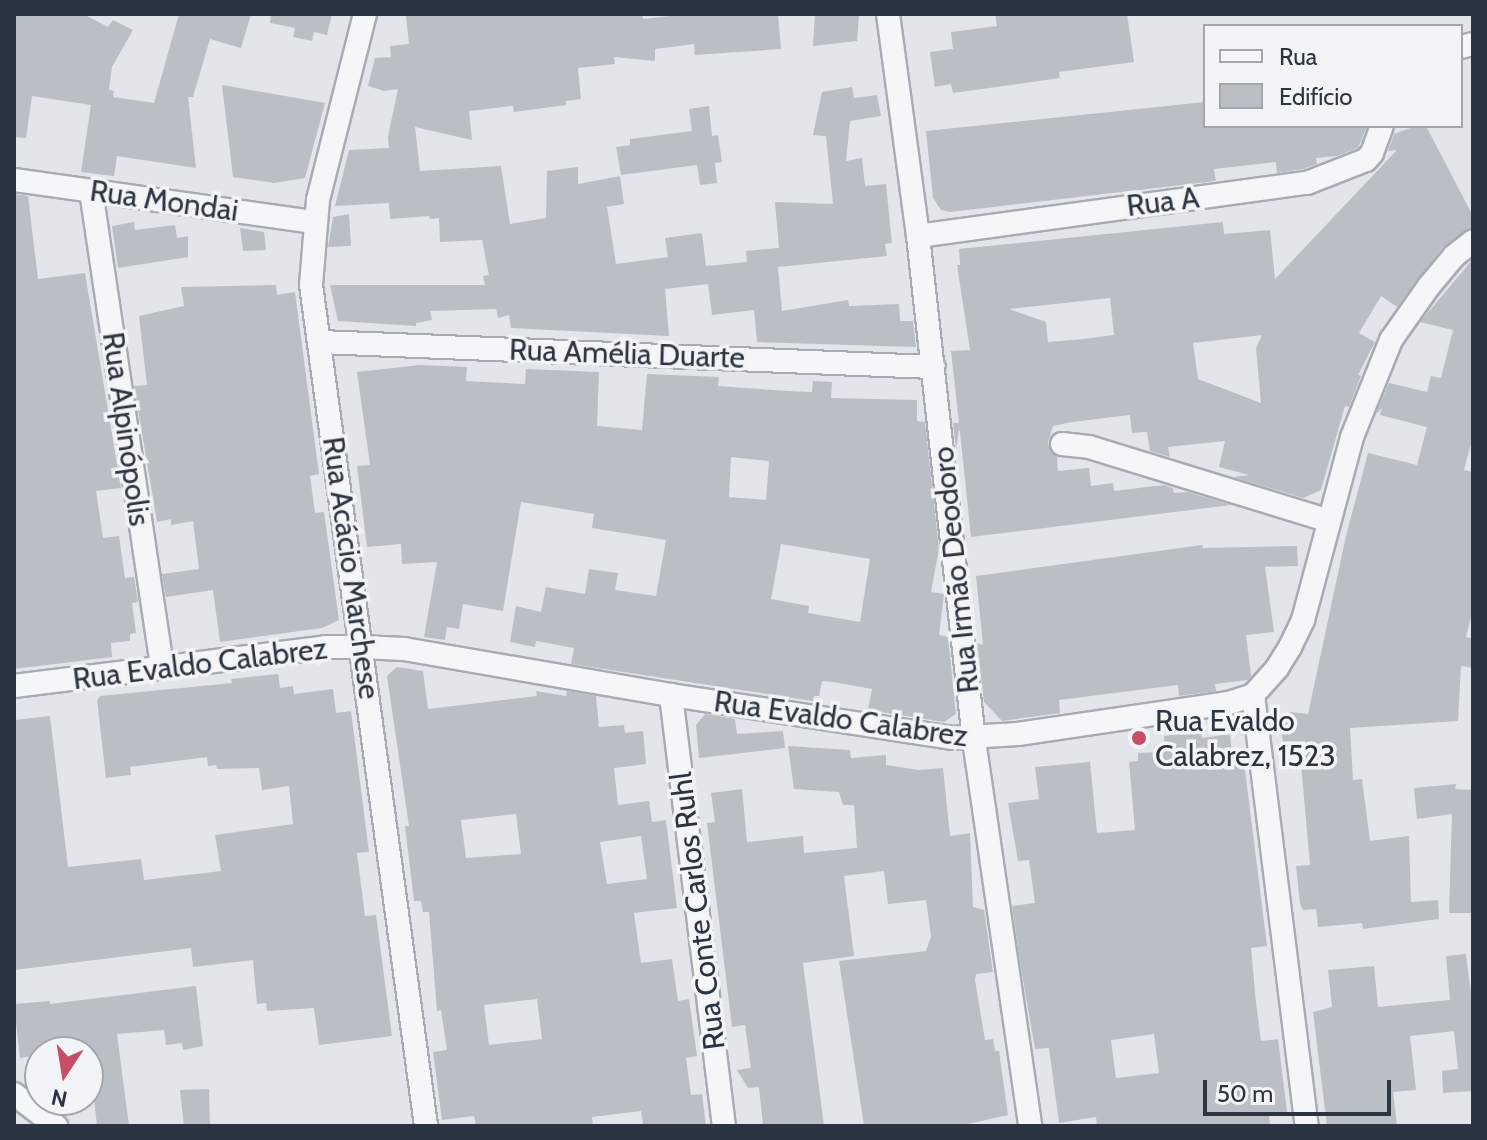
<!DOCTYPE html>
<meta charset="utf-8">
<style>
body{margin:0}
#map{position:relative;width:1487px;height:1140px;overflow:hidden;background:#e2e5ea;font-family:Cabin,sans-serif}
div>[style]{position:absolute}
.building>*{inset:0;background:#babfc6}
.roads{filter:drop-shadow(2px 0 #a7acb4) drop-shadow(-2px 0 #a7acb4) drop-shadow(0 2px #a7acb4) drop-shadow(0 -2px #a7acb4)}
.street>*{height:22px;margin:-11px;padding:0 11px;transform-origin:11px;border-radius:11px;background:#f5f6f8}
.dots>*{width:22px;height:22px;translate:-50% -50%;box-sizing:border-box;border:4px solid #f2f4f7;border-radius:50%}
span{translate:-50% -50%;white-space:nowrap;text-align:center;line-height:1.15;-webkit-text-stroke:7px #f2f4f7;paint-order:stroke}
.street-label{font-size:30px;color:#2b3441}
.poi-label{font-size:30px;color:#2b3441}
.left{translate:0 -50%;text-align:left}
.frame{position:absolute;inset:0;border:16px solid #2b3441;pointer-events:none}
.legend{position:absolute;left:1203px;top:24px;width:260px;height:104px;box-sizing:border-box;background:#f2f4f7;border:2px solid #a2a7ae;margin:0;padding:10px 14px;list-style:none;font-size:24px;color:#2b3441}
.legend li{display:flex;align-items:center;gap:16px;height:40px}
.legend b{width:40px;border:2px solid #a2a7ae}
.north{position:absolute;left:24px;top:1036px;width:80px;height:80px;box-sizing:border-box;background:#f2f4f7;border:2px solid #a2a7ae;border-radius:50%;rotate:192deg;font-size:22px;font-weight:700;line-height:32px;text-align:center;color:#2b3441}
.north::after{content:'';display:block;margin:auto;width:28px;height:36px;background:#c84e65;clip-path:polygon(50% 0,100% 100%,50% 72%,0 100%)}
.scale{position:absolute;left:1203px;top:1080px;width:188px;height:36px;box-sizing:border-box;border:4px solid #2b3441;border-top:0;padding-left:10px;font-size:24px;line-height:28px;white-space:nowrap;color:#2b3441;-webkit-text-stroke:6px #f2f4f7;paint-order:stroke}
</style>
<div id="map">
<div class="building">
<i style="clip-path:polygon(14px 14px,83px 14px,108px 27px,113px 20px,133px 30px,112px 67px,109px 90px,114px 91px,113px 97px,154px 103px,179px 14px,251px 14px,241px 48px,210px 39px,193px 97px,188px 97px,196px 168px,117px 156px,114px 176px,81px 172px,91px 105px,32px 96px,26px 138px,14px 137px)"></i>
<i style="clip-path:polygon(271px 14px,332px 14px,327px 35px,314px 32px,312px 41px,293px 37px,295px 28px,270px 23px)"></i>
<i style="clip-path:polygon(423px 14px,642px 14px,643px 19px,687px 14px,778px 14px,781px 49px,695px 55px,694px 44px,655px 49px,655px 61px,614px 57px,615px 64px,578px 68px,581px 99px,566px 101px,566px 105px,514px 112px,513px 106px,469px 111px,472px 140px,415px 127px,420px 171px,501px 166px,510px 224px,546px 218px,547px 171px,578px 167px,578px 184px,620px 176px,624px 204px,607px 207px,616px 264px,668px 257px,665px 238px,702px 233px,706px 266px,747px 262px,746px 251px,779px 248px,775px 202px,833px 204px,826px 136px,813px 135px,822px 92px,852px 87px,854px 98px,877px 95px,881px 116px,850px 121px,846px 161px,862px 158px,865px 186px,886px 184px,892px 243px,885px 244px,887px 256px,778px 267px,782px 311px,848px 300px,849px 306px,899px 304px,900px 321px,913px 321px,916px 347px,757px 342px,754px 310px,712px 315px,708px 284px,665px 289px,669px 336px,511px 328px,509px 315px,498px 318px,496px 309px,430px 311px,432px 320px,416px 323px,416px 326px,338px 321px,330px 285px,485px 285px,483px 276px,489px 275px,482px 240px,440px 242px,439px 218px,430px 219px,429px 216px,390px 219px,389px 203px,335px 206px,349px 150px,389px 148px,388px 136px,398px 89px,384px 91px,368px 86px,375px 58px,391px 57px,390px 46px,409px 44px,406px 16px)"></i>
<i style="clip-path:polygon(815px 14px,859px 14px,857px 41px,813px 46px)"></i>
<i style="clip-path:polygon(995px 14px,1127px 14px,1134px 62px,1059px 72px,1060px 78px,953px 93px,951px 84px,935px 87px,930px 52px,953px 49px,951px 32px,997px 26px)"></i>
<i style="clip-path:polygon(222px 85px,325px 103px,305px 178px,274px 183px,233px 177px)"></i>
<i style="clip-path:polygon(1205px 102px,1205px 126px,1367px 126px,1358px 148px,1337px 156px,1316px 158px,1317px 164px,1303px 169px,1277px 173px,1276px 162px,1214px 169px,1216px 181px,950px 212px,941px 210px,933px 198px,926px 131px)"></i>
<i style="clip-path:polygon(709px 106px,712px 136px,718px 135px,722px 162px,715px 163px,717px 183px,700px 185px,697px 165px,621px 175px,616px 147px,630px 145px,630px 139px,692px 131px,689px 109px)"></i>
<i style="clip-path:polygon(evenodd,1416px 126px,1426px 126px,1473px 216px,1473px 227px,1443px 247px,1397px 307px,1381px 296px,1359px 333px,1375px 342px,1358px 375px,1361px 376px,1349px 407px,1345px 406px,1321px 490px,1303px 498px,1233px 477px,1249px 475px,1219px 467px,1225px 441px,1168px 447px,1170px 457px,1150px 451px,1147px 432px,1132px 433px,1130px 415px,1072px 422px,1053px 426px,1048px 442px,1050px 450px,1057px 457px,1058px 471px,1089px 468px,1091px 486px,1113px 483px,1114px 491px,1164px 485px,1173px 488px,1174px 493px,1188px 492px,1231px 505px,971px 537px,960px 432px,959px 429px,956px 449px,953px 423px,959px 423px,951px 351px,970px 350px,957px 265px,960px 265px,959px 249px,1223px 222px,1224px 234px,1270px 230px,1275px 279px,1397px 150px,1388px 151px,1394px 134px,1416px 126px,1110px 298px,1114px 335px,1083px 339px,1048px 342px,1046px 322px,1009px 309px,1110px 298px,1416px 126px,1262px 335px,1256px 348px,1261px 403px,1198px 379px,1193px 343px,1262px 335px)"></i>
<i style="clip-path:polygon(14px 194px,28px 196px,38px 279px,85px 273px,121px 488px,96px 491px,103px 538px,119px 536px,125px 578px,134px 577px,138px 602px,132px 603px,136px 633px,130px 634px,130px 641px,111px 643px,112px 657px,14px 669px)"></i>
<i style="clip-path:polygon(349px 214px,351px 246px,328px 247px,333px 217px)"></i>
<i style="clip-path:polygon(134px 222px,135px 230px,175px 225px,177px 238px,188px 236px,188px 257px,118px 268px,112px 226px)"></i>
<i style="clip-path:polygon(240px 228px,264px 232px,266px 250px,243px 251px)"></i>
<i style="clip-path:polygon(1473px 259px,1473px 436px,1464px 470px,1473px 472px,1473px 609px,1466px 637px,1473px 639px,1473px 668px,1461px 666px,1458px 721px,1350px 728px,1353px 780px,1362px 779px,1370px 841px,1409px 836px,1411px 902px,1438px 900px,1439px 919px,1363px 929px,1362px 923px,1318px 927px,1316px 909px,1303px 910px,1300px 904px,1296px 866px,1310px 865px,1301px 764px,1284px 765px,1282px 731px,1290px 712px,1308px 714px,1346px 536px,1368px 453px,1417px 465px,1427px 427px,1380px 415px,1382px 408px,1376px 414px,1389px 383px,1427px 392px,1431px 376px,1441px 378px,1453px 330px,1420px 322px)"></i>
<i style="clip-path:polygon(276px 285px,277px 295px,295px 292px,319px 474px,310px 476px,315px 513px,324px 512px,339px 620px,322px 628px,220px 642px,213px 590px,166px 597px,162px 574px,199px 569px,193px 521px,171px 525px,171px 519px,157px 522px,134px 386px,147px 385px,139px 316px,184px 306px,181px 287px)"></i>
<i style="clip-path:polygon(evenodd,420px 365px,467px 367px,466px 381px,525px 384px,526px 369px,599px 372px,597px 426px,642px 430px,647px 374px,719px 377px,718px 386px,788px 391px,812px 392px,813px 381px,832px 382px,831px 398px,917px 400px,917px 421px,925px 422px,939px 549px,931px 592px,944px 594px,939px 635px,948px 637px,956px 714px,944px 722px,868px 710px,872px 689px,833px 682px,822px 681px,819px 696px,814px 696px,813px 701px,571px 664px,574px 648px,536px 641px,535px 647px,510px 642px,516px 606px,541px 612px,546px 587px,585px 594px,589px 569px,618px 573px,615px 590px,656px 596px,666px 540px,592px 528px,594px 514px,521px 502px,503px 611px,463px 604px,459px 629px,447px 627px,445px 640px,424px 637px,437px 562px,402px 564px,401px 544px,367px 547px,357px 466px,370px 465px,357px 372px,420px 365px,731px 457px,769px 461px,766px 500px,729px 497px,731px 457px,420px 365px,781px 544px,870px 559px,860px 622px,808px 613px,809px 606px,771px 599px,781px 544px)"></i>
<i style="clip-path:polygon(1202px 545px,1203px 548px,1297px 546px,1298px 566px,1265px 567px,1274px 632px,1246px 635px,1251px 676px,1248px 680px,1215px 684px,1216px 691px,1179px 696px,1178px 685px,1059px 700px,1060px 713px,1002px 721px,984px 702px,977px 643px,983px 645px,976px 576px)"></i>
<i style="clip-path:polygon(evenodd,397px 667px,423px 671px,428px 709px,537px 696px,536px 691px,566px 696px,567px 691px,596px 696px,599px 727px,624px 725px,625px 733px,643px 731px,646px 764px,614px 768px,618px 805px,649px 801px,652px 822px,666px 820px,677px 908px,634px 913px,641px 963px,672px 959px,678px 1001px,689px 999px,697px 1056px,686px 1058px,691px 1095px,702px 1094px,706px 1126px,643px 1124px,641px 1111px,592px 1117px,593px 1126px,476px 1126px,474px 1116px,442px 1120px,433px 1052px,447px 1050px,441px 1010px,437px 1011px,429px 912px,423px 912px,421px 901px,414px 901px,405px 826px,409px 826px,387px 676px,397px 667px,516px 814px,521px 854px,466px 858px,461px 820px,516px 814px,397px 667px,641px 836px,647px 879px,607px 884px,600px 842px,641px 836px,397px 667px,537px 999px,542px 1039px,489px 1045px,484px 1005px,537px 999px)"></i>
<i style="clip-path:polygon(278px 674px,280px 688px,293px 686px,294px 694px,333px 689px,336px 713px,351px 711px,369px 852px,357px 853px,365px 916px,376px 915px,392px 1036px,319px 1045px,314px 1008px,267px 1011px,266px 1003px,257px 1004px,253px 960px,193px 967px,191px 948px,14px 970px,14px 720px,50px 716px,68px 867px,141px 859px,144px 880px,221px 871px,215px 835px,293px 824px,289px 786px,262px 790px,259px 768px,217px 769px,216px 765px,208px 766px,207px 757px,130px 767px,131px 775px,106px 778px,97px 700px,100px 696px,232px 683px,231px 679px)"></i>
<i style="clip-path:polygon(705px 714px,735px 719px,737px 734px,783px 731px,785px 748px,699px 758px,696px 725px)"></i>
<i style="clip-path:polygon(evenodd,1201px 731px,1202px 738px,1230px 734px,1232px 755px,1243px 754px,1267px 946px,1251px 948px,1256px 1003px,1261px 1041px,1278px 1039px,1287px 1112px,1269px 1115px,1270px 1126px,1097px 1126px,1096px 1117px,1059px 1123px,1049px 1048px,1035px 1049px,1021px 968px,1012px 906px,1035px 903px,1029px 860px,1018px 861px,1008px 803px,1039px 799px,1035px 767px,1090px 762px,1097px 833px,1135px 830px,1129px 762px,1138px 761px,1138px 753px,1165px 752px,1164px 736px,1201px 731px,1154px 1034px,1159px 1073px,1116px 1078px,1111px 1040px,1154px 1034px)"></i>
<i style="clip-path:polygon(788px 746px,850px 750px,851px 758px,886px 755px,886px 765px,918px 770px,943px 768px,950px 836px,970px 833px,973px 907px,984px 910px,993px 972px,976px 974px,975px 980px,985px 1040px,993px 1039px,995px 1051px,999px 1051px,1008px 1115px,959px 1126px,864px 1126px,839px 961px,926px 951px,931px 936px,926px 900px,888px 904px,884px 871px,844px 876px,854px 956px,803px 963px,824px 1126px,763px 1126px,759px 1087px,748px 1088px,737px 1070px,751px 1068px,745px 1025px,732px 1027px,707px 823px,715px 822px,711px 793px,742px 789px,747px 842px,803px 836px,804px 853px,857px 848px,854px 805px,843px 805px,839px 792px,794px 789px)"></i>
<i style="clip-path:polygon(1456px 784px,1455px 789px,1473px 790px,1473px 913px,1449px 913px,1452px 814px,1417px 819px,1414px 788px)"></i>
<i style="clip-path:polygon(1466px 954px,1473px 1010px,1473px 1091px,1443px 1093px,1442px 1071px,1458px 1069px,1454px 1031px,1410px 1036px,1416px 1090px,1393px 1092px,1397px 1126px,1327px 1126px,1313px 1012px,1332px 1007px,1328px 970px,1374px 966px,1378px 1007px,1450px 1000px,1446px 956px)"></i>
<i style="clip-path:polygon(196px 986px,203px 1046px,183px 1050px,182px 1043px,166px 1045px,164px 1030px,117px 1034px,129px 1126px,97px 1126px,92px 1080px,88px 1080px,88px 1052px,40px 1052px,40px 1055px,20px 1058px,14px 1004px,50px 1001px,50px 1004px)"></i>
<i style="clip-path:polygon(209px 1089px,210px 1126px,184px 1126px,180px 1090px)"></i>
</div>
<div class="roads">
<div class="street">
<i style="left:365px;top:14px;width:192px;rotate:104.2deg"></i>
<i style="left:318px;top:200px;width:85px;rotate:94.7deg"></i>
<i style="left:311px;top:285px;width:849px;rotate:82.21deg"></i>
<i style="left:888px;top:14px;width:224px;rotate:82.3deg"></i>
<i style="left:918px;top:236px;width:507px;rotate:83.66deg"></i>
<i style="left:974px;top:740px;width:390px;rotate:81.7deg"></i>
<i style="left:1461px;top:47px;width:12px;rotate:-14deg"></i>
<i style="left:14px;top:180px;width:303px;rotate:8deg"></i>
<i style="left:91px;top:191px;width:482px;rotate:81.5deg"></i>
<i style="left:918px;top:236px;width:393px;rotate:-7.8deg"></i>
<i style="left:1307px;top:183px;width:63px;rotate:-21.3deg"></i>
<i style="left:1366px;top:160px;width:9px;rotate:-49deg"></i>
<i style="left:1372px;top:153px;width:29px;rotate:-70deg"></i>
<i style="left:320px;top:342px;width:614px;rotate:2.34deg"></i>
<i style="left:1062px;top:444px;width:27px;rotate:6deg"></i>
<i style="left:1089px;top:447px;width:251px;rotate:17.1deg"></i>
<i style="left:14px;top:686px;width:313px;rotate:-7.1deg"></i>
<i style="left:325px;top:647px;width:36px"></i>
<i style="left:361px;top:647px;width:43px;rotate:2.7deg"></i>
<i style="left:404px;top:649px;width:271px;rotate:9.8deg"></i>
<i style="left:671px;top:695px;width:284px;rotate:8.7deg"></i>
<i style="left:952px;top:738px;width:66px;rotate:-3.5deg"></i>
<i style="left:1018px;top:734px;width:213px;rotate:-8.4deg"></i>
<i style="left:1229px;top:703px;width:25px;rotate:-18deg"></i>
<i style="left:1253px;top:695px;width:36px;rotate:-48deg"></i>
<i style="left:1277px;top:668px;width:25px;rotate:-58deg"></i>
<i style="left:1290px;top:647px;width:30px;rotate:-64deg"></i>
<i style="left:1303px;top:620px;width:189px;rotate:-75deg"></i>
<i style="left:1352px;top:437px;width:105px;rotate:-68.1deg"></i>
<i style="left:1391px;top:340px;width:66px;rotate:-54.9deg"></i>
<i style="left:1429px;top:286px;width:39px;rotate:-50deg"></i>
<i style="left:1454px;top:256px;width:24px;rotate:-38deg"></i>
<i style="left:671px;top:695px;width:434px;rotate:83deg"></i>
<i style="left:1253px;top:695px;width:434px;rotate:82.9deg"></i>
<i style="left:14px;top:1094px;width:53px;rotate:37.3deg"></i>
</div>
</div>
<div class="dots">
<i style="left:1139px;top:738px;background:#c84e65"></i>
</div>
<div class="street-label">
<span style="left:164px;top:201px;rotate:8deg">Rua Mondai</span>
<span style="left:1163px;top:202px;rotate:-7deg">Rua A</span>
<span style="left:627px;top:354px;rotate:2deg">Rua Amélia Duarte</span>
<span style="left:126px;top:429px;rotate:82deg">Rua Alpinópolis</span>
<span style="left:351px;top:568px;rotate:82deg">Rua Acácio Marchese</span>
<span style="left:956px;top:570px;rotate:-96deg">Rua Irmão Deodoro</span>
<span style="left:200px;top:664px;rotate:-7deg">Rua Evaldo Calabrez</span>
<span style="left:841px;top:719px;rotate:8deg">Rua Evaldo Calabrez</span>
<span style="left:698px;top:911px;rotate:-97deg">Rua Conte Carlos Ruhl</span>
</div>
<div class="poi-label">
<span class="left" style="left:1155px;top:738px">Rua Evaldo<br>Calabrez, 1523</span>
</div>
<div class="frame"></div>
<ul class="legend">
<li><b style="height:10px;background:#f5f6f8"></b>Rua</li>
<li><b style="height:22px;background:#babfc6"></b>Edifício</li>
</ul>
<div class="north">N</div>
<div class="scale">50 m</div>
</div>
